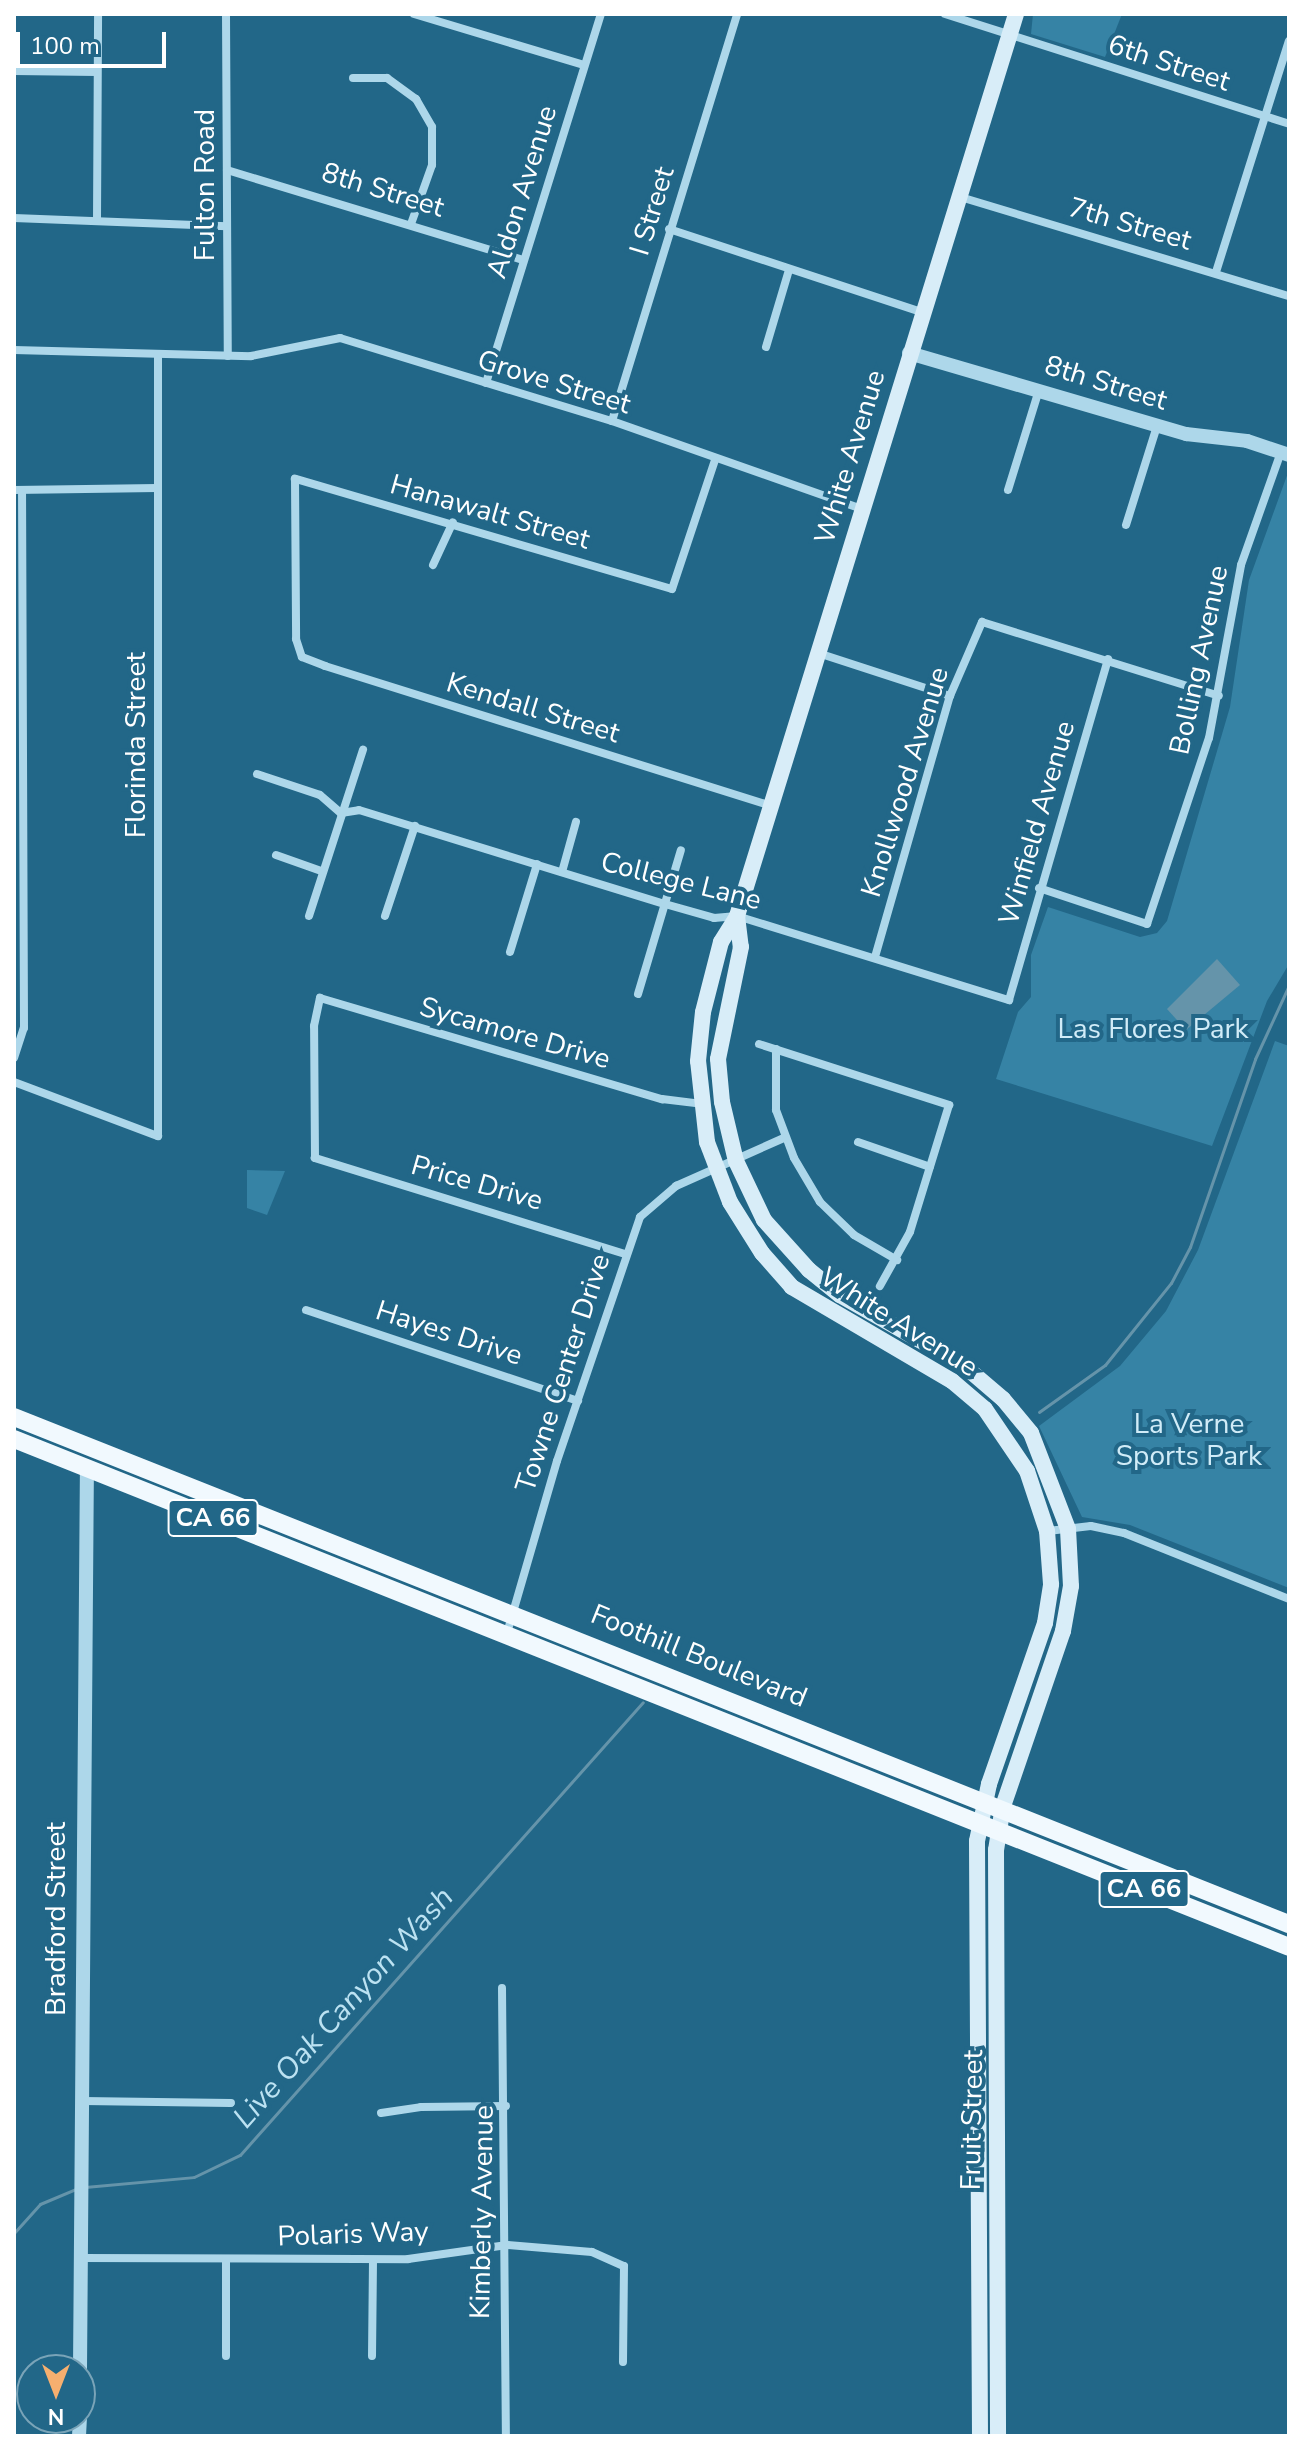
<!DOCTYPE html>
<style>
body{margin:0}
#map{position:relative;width:1303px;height:2450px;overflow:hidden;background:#226788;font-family:"Nunito Sans",sans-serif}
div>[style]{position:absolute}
.green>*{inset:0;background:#3683a5}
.water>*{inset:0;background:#6594aa}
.stream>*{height:3px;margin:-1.5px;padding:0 1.5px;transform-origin:1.5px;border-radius:1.5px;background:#6594aa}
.minor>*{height:8px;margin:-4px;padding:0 4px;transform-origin:4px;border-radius:4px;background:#add7ea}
.tertiary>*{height:14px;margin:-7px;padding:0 7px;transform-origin:7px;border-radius:7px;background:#add7ea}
.secondary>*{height:16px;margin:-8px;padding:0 8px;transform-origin:8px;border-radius:8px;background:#d8edf8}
.primary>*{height:18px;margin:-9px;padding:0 9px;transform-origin:9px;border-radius:9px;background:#f1f9fe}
span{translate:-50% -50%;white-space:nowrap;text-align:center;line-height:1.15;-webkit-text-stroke:8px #226788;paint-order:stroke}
.shield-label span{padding:2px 6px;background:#226788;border:2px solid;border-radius:6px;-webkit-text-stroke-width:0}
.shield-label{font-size:26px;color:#fff;font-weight:700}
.street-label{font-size:28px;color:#fff}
.park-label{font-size:28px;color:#d1ecf8}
.water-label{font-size:30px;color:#bce2f2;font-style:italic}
.frame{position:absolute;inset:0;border:16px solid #fff;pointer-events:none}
.north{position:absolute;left:16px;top:2354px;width:80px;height:80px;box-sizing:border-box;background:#226788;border:2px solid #7aa4b8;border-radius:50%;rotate:180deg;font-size:22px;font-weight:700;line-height:32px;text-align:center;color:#fff}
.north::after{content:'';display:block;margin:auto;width:28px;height:36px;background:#f6af6f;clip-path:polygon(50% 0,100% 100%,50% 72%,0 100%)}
.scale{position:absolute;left:16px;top:32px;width:150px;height:36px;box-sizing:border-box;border:4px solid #fff;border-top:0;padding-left:10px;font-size:24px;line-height:28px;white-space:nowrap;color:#fff;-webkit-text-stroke:6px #226788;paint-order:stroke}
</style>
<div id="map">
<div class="green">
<i style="clip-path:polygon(1033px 14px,1122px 14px,1105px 57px,1031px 34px)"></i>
<i style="clip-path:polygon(1289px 470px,1289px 964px,1267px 1001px,1212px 1146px,996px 1079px,1018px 1012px,1031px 997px,1031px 955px,1048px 907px,1140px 937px,1157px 933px,1167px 921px,1230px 707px,1249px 580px)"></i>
<i style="clip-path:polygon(1275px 1041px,1289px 1046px,1289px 1588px,1130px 1525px,1082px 1517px,1039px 1426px,1120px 1366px,1166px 1311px,1198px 1250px)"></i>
<i style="clip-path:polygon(247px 1170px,285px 1171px,267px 1215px,247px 1208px)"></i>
</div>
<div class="water">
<i style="clip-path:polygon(1217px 959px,1240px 985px,1186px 1030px,1167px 1009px)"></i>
</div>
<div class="stream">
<i style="left:1039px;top:1412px;width:81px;rotate:-35.5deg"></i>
<i style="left:1105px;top:1365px;width:105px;rotate:-51.2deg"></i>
<i style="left:1171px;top:1283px;width:41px;rotate:-62.2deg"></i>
<i style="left:1190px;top:1247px;width:199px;rotate:-70.9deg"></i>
<i style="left:1255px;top:1059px;width:81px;rotate:-65.3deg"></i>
<i style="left:85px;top:2187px;width:109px;rotate:-5.2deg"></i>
<i style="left:194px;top:2177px;width:51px;rotate:-25.6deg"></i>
<i style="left:240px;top:2155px;width:606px;rotate:-48.34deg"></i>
<i style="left:14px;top:2233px;width:39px;rotate:-48deg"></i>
<i style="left:40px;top:2204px;width:41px;rotate:-22.8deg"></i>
</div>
<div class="minor">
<i style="left:226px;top:14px;width:342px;rotate:89.7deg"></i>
<i style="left:414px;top:14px;width:177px;rotate:16.7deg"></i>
<i style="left:945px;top:14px;width:361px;rotate:17.7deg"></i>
<i style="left:14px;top:71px;width:83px;rotate:0.7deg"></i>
<i style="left:353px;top:78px;width:34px"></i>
<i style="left:387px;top:78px;width:36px;rotate:36deg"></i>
<i style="left:416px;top:99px;width:32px;rotate:60deg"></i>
<i style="left:432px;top:127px;width:38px;rotate:90deg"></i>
<i style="left:432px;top:165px;width:63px;rotate:109.6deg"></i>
<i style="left:227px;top:170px;width:309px;rotate:16.9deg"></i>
<i style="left:957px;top:196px;width:347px;rotate:16.8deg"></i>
<i style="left:14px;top:218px;width:213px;rotate:2.2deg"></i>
<i style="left:97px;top:220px;width:206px;rotate:-89.7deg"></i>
<i style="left:669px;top:229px;width:266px;rotate:18.2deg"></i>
<i style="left:1216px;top:272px;width:242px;rotate:-72.5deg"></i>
<i style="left:766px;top:347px;width:80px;rotate:-73.4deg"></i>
<i style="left:14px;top:350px;width:237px;rotate:1.5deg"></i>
<i style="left:251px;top:356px;width:91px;rotate:-11.4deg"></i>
<i style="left:340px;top:338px;width:284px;rotate:17deg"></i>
<i style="left:612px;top:421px;width:265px;rotate:19.4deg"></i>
<i style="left:486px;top:383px;width:387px;rotate:-72.7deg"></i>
<i style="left:612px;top:421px;width:426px;rotate:-72.9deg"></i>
<i style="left:715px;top:460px;width:136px;rotate:108.4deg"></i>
<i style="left:672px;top:589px;width:393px;rotate:-163.7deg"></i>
<i style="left:295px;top:479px;width:160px;rotate:89.6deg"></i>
<i style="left:296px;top:639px;width:19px;rotate:72deg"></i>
<i style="left:302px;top:657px;width:25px;rotate:21deg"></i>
<i style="left:325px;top:666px;width:465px;rotate:17.4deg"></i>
<i style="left:14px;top:490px;width:143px;rotate:-0.8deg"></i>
<i style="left:1008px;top:490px;width:105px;rotate:-72.8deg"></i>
<i style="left:1126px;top:525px;width:104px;rotate:-72.6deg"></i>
<i style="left:433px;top:565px;width:47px;rotate:-65.1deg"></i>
<i style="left:818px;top:653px;width:139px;rotate:18deg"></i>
<i style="left:257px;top:774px;width:66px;rotate:18.4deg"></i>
<i style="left:320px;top:795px;width:28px;rotate:41deg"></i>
<i style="left:341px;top:813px;width:18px;rotate:-9deg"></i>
<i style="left:359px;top:810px;width:320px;rotate:17.1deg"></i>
<i style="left:665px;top:904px;width:51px;rotate:15.9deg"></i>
<i style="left:714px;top:918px;width:23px;rotate:-5deg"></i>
<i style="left:737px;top:916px;width:285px;rotate:17.2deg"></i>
<i style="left:1009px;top:1000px;width:355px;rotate:-73.8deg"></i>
<i style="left:276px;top:855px;width:48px;rotate:19.6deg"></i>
<i style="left:562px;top:872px;width:52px;rotate:-74.4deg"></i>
<i style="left:1039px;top:888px;width:114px;rotate:18.4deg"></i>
<i style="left:1147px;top:924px;width:196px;rotate:-71.6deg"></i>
<i style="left:1209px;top:738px;width:176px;rotate:-79.5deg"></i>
<i style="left:1241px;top:565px;width:120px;rotate:-70.5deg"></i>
<i style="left:309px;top:916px;width:175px;rotate:-72deg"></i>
<i style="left:385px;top:916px;width:95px;rotate:-71.6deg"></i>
<i style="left:510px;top:952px;width:92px;rotate:-72.9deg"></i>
<i style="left:875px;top:957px;width:272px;rotate:-74deg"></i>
<i style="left:950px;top:696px;width:81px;rotate:-66.6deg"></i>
<i style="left:982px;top:622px;width:248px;rotate:17.3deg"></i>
<i style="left:638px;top:994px;width:150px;rotate:-73.4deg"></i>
<i style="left:759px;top:1044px;width:200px;rotate:17.8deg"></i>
<i style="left:949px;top:1105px;width:133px;rotate:107.1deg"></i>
<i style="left:910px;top:1232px;width:62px;rotate:119.1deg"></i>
<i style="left:776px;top:1049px;width:61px;rotate:90deg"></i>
<i style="left:776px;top:1110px;width:51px;rotate:69.4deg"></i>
<i style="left:794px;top:1158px;width:51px;rotate:59.4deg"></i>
<i style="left:820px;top:1202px;width:47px;rotate:44.1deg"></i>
<i style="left:854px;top:1235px;width:50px;rotate:30.2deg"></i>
<i style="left:14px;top:1058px;width:32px;rotate:-72deg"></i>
<i style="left:24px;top:1028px;width:537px;rotate:-90.21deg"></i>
<i style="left:14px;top:1082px;width:154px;rotate:20.6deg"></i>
<i style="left:158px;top:1136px;width:781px;rotate:-90deg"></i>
<i style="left:858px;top:1142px;width:76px;rotate:19.1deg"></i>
<i style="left:625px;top:1254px;width:325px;rotate:-162.8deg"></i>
<i style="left:315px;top:1158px;width:132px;rotate:-90.4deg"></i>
<i style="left:314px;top:1026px;width:29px;rotate:-78deg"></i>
<i style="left:320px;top:998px;width:357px;rotate:16.5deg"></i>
<i style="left:662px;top:1099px;width:38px;rotate:7deg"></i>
<i style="left:306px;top:1310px;width:287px;rotate:18.5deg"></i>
<i style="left:1048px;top:1531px;width:43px;rotate:-6.6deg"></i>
<i style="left:1091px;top:1526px;width:34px;rotate:12deg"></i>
<i style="left:1124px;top:1533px;width:178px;rotate:21.8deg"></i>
<i style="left:507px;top:1633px;width:179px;rotate:-73.8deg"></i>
<i style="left:557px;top:1461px;width:258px;rotate:-71.2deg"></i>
<i style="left:640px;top:1217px;width:48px;rotate:-40.7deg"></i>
<i style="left:676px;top:1186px;width:118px;rotate:-24deg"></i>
<i style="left:502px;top:1988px;width:448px;rotate:89.5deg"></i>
<i style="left:83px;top:2101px;width:148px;rotate:0.8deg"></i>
<i style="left:381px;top:2113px;width:40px;rotate:-8.5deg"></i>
<i style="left:421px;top:2107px;width:85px;rotate:-0.7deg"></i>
<i style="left:81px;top:2258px;width:327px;rotate:0.2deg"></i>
<i style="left:408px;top:2259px;width:100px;rotate:-8deg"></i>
<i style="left:507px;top:2245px;width:85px;rotate:4.7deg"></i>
<i style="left:592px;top:2252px;width:35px;rotate:24deg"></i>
<i style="left:624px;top:2266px;width:96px;rotate:90.6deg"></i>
<i style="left:226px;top:2259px;width:97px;rotate:90deg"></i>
<i style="left:372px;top:2356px;width:96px;rotate:-89.4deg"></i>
</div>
<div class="tertiary">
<i style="left:909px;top:353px;width:289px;rotate:16.3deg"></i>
<i style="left:1186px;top:434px;width:61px;rotate:6.5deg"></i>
<i style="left:1247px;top:441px;width:44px;rotate:18.4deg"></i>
<i style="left:80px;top:2370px;width:902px;rotate:-89.56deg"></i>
<i style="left:79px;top:2436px;width:18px;rotate:-87deg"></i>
</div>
<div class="secondary">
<i style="left:737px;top:916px;width:31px;rotate:83deg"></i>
<i style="left:741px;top:947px;width:114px;rotate:101.6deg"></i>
<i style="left:718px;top:1059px;width:43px;rotate:84.7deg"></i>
<i style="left:722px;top:1102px;width:61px;rotate:76.7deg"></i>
<i style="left:736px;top:1161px;width:65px;rotate:64.6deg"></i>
<i style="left:764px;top:1220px;width:67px;rotate:48deg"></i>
<i style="left:809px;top:1270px;width:40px;rotate:39deg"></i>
<i style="left:840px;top:1295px;width:140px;rotate:29.5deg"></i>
<i style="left:962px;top:1364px;width:54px;rotate:40.5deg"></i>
<i style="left:1003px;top:1399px;width:44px;rotate:50.5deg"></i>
<i style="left:1031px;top:1433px;width:103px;rotate:68.9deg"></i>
<i style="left:1068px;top:1529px;width:57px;rotate:87deg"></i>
<i style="left:1071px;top:1586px;width:46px;rotate:100.1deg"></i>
<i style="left:1063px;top:1631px;width:185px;rotate:108.9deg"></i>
<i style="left:1003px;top:1806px;width:45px;rotate:99deg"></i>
<i style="left:996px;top:1850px;width:586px;rotate:89.8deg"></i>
<i style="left:980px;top:2436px;width:595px;rotate:-90.29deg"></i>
<i style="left:977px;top:1841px;width:58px;rotate:-78.1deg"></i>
<i style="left:989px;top:1784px;width:170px;rotate:-70.8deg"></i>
<i style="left:1045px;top:1623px;width:39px;rotate:-81deg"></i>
<i style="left:1051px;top:1584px;width:53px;rotate:-94.3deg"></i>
<i style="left:1047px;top:1531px;width:63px;rotate:-108.4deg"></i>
<i style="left:1027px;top:1471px;width:75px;rotate:-124.1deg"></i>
<i style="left:985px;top:1409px;width:43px;rotate:-139.7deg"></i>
<i style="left:952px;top:1381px;width:186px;rotate:-149.6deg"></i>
<i style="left:792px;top:1287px;width:45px;rotate:-131.4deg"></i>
<i style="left:762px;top:1253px;width:60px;rotate:-122.1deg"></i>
<i style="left:730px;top:1202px;width:64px;rotate:-111deg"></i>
<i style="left:707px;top:1142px;width:81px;rotate:-96.3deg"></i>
<i style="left:698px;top:1061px;width:49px;rotate:-84.2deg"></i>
<i style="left:703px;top:1012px;width:72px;rotate:-75.6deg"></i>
<i style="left:721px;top:942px;width:31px;rotate:-58deg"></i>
<i style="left:737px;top:916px;width:944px;rotate:-72.81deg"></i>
</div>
<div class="primary">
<i style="left:14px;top:1417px;width:1372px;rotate:21.69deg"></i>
<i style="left:14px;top:1439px;width:1372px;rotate:21.72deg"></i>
</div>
<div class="shield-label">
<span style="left:213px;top:1518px">CA 66</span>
<span style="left:1144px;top:1889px">CA 66</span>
</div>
<div class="street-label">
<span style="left:1169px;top:63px;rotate:18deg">6th Street</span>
<span style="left:205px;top:185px;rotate:-90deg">Fulton Road</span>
<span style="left:383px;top:190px;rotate:17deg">8th Street</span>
<span style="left:522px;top:192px;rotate:-73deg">Aldon Avenue</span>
<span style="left:652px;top:211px;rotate:-73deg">I Street</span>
<span style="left:1130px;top:224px;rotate:16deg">7th Street</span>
<span style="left:554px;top:382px;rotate:17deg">Grove Street</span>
<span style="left:1106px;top:383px;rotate:17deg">8th Street</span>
<span style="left:850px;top:457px;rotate:-73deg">White Avenue</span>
<span style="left:490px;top:512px;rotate:16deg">Hanawalt Street</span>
<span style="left:1199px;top:660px;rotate:-78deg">Bolling Avenue</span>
<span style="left:533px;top:708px;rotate:17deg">Kendall Street</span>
<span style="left:136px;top:745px;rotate:-90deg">Florinda Street</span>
<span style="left:905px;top:782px;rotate:-73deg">Knollwood Avenue</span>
<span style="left:1037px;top:823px;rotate:-74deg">Winfield Avenue</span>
<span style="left:681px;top:881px;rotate:14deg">College Lane</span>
<span style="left:515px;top:1033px;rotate:16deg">Sycamore Drive</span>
<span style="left:477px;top:1183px;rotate:16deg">Price Drive</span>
<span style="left:899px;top:1322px;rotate:32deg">White Avenue</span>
<span style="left:449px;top:1333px;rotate:18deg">Hayes Drive</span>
<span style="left:563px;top:1373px;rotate:-72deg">Towne Center Drive</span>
<span style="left:699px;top:1656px;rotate:22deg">Foothill Boulevard</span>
<span style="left:56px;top:1919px;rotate:-90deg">Bradford Street</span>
<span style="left:972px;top:2120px;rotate:-89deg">Fruit Street</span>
<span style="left:482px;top:2212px;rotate:-89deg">Kimberly Avenue</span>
<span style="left:353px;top:2234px;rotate:-2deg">Polaris Way</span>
</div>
<div class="park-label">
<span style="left:1153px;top:1029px">Las Flores Park</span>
<span style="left:1189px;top:1440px">La Verne<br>Sports Park</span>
</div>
<div class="water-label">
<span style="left:344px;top:2008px;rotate:-48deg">Live Oak Canyon Wash</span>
</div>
<div class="frame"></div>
<div class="north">N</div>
<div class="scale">100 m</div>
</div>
